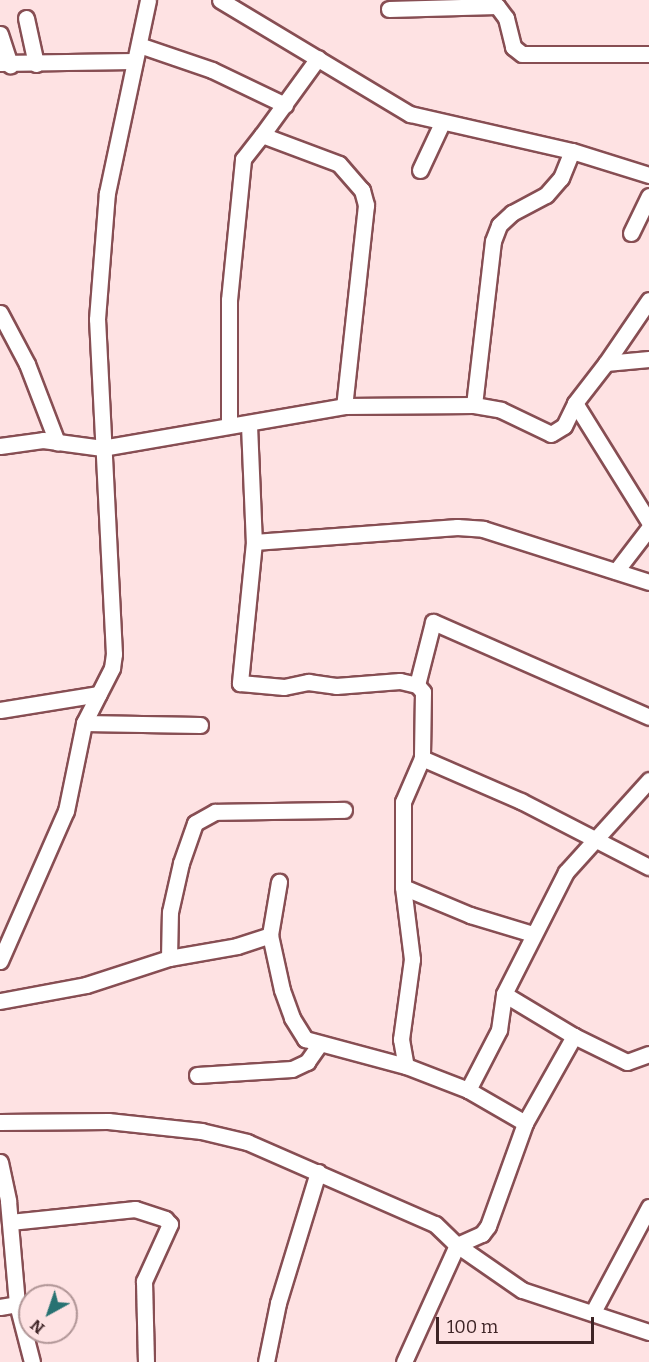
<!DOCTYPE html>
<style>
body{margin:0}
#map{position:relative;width:649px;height:1362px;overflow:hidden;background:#fee2e3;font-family:Bitter,serif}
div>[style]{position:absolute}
.roads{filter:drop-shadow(2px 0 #874e53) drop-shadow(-2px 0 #874e53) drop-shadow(0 2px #874e53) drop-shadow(0 -2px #874e53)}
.minor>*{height:15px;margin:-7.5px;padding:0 7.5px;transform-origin:7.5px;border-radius:7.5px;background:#fff}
span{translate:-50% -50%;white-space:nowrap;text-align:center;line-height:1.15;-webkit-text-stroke:6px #fee2e3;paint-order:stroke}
.north{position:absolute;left:18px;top:1284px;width:60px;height:60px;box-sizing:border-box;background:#fee2e3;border:2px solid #b19697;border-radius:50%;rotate:220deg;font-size:16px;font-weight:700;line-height:24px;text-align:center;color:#3e2426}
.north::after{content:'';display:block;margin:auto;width:21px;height:27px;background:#287272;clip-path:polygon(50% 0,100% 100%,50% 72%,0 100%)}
.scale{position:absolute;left:436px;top:1317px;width:158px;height:27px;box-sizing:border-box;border:3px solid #3e2426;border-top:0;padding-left:8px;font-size:18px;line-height:21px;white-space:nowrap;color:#3e2426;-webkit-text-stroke:4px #fee2e3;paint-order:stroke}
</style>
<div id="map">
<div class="roads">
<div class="minor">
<i style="left:220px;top:0;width:222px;rotate:31deg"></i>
<i style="left:410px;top:114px;width:166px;rotate:12.9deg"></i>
<i style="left:572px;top:151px;width:81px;rotate:17.3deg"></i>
<i style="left:389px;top:9px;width:108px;rotate:-1.6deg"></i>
<i style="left:497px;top:6px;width:15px;rotate:53deg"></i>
<i style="left:506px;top:18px;width:30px;rotate:76deg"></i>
<i style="left:513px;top:47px;width:11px;rotate:38deg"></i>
<i style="left:522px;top:54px;width:127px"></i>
<i style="left:26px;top:18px;width:47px;rotate:77.7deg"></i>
<i style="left:0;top:34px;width:33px;rotate:72deg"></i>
<i style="left:139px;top:45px;width:77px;rotate:18.9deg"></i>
<i style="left:212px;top:70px;width:81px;rotate:25.6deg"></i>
<i style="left:0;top:63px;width:134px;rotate:-0.9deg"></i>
<i style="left:262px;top:135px;width:95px;rotate:-54deg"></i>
<i style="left:420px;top:170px;width:52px;rotate:-64.9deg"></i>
<i style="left:631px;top:233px;width:41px;rotate:-64.1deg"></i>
<i style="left:0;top:313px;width:58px;rotate:62.1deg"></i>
<i style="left:27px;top:364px;width:84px;rotate:69deg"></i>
<i style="left:606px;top:363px;width:76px;rotate:-55.7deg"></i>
<i style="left:575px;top:403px;width:140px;rotate:58.1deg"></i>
<i style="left:474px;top:405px;width:165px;rotate:-83.4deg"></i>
<i style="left:493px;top:241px;width:17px;rotate:-69deg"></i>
<i style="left:499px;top:225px;width:18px;rotate:-43deg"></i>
<i style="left:512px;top:213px;width:38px;rotate:-28deg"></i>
<i style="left:546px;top:195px;width:23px;rotate:-49deg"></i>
<i style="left:561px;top:178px;width:29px;rotate:-68deg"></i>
<i style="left:229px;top:425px;width:125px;rotate:-90deg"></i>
<i style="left:229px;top:300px;width:142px;rotate:-84.3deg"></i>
<i style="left:243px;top:159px;width:31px;rotate:-52deg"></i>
<i style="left:262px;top:135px;width:82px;rotate:20.6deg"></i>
<i style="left:339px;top:164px;width:35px;rotate:49deg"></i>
<i style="left:362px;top:190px;width:16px;rotate:75deg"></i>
<i style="left:366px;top:205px;width:202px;rotate:96.2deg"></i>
<i style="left:249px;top:425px;width:117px;rotate:87.6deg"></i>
<i style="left:254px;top:542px;width:142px;rotate:95.7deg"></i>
<i style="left:240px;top:683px;width:44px;rotate:5.2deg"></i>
<i style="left:284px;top:687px;width:25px;rotate:-12deg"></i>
<i style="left:308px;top:682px;width:28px;rotate:8deg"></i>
<i style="left:336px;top:686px;width:64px;rotate:-4.5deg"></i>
<i style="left:400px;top:681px;width:17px;rotate:13deg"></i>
<i style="left:417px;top:685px;width:9px;rotate:49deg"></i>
<i style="left:423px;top:692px;width:66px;rotate:90.9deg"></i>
<i style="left:422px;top:758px;width:48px;rotate:113.4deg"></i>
<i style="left:403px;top:802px;width:85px;rotate:90deg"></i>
<i style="left:403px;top:887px;width:73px;rotate:82.9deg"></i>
<i style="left:412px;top:959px;width:81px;rotate:97.8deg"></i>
<i style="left:401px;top:1039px;width:27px;rotate:80deg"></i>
<i style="left:0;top:446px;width:43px;rotate:-7.9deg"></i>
<i style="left:43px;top:440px;width:60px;rotate:7.7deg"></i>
<i style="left:102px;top:448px;width:246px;rotate:-9.8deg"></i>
<i style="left:344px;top:406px;width:130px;rotate:-0.4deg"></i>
<i style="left:474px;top:405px;width:27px;rotate:10deg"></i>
<i style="left:501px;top:410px;width:55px;rotate:25.6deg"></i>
<i style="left:551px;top:434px;width:15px;rotate:-32deg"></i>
<i style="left:564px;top:426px;width:25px;rotate:-64deg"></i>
<i style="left:575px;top:403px;width:51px;rotate:-52.2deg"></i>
<i style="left:606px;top:363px;width:43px;rotate:-5.3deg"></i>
<i style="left:254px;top:542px;width:204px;rotate:-4.2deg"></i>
<i style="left:457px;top:527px;width:26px;rotate:4deg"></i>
<i style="left:483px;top:529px;width:174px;rotate:17.7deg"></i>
<i style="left:616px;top:571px;width:54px;rotate:-52.5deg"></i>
<i style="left:417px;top:685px;width:65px;rotate:-75.7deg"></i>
<i style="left:433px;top:622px;width:236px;rotate:23.7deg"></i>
<i style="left:0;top:710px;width:100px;rotate:-9.2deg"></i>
<i style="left:84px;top:723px;width:116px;rotate:1deg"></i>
<i style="left:422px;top:758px;width:108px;rotate:23.5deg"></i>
<i style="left:521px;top:801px;width:144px;rotate:27.3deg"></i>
<i style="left:403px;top:887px;width:73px;rotate:22.7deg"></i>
<i style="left:470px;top:915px;width:66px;rotate:16.8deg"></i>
<i style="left:270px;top:935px;width:54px;rotate:-80.4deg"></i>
<i style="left:169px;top:958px;width:46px;rotate:-88.8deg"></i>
<i style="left:170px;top:912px;width:50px;rotate:-77.3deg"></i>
<i style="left:181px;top:863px;width:42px;rotate:-70.7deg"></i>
<i style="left:195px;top:823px;width:23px;rotate:-29deg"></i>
<i style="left:215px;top:812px;width:129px;rotate:-0.9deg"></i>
<i style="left:0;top:961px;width:164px;rotate:-66.3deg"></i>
<i style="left:66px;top:811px;width:90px;rotate:-78.4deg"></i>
<i style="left:84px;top:723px;width:62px;rotate:-63deg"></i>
<i style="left:112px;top:668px;width:14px;rotate:-82deg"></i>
<i style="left:114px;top:654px;width:335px;rotate:-92.9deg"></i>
<i style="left:97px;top:319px;width:126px;rotate:-85.5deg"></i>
<i style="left:107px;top:193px;width:197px;rotate:-78deg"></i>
<i style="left:504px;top:994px;width:82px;rotate:31deg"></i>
<i style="left:574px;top:1036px;width:59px;rotate:26.1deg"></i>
<i style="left:627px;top:1062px;width:23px;rotate:-20deg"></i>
<i style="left:0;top:1001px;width:87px;rotate:-10.5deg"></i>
<i style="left:86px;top:985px;width:87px;rotate:-18deg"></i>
<i style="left:169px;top:958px;width:69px;rotate:-10deg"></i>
<i style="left:237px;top:946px;width:35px;rotate:-18deg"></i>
<i style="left:270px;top:935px;width:56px;rotate:77.7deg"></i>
<i style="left:282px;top:990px;width:30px;rotate:70deg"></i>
<i style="left:292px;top:1018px;width:25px;rotate:58deg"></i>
<i style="left:305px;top:1039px;width:105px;rotate:15deg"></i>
<i style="left:406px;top:1066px;width:66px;rotate:21.2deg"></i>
<i style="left:468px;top:1090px;width:66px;rotate:30.1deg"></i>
<i style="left:197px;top:1075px;width:95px;rotate:-3.6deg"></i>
<i style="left:292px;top:1069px;width:17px;rotate:-25deg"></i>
<i style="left:307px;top:1062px;width:19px;rotate:-55deg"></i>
<i style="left:468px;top:1090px;width:68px;rotate:-62.7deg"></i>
<i style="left:499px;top:1030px;width:36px;rotate:-82deg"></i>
<i style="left:504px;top:994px;width:137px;rotate:-63.1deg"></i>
<i style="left:566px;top:872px;width:124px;rotate:-47.9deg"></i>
<i style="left:0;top:1122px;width:108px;rotate:-0.5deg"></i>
<i style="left:108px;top:1121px;width:94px;rotate:6.1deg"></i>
<i style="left:201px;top:1131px;width:47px;rotate:13.4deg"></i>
<i style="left:247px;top:1142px;width:205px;rotate:23.6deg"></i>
<i style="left:435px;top:1224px;width:30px;rotate:44deg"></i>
<i style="left:457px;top:1245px;width:79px;rotate:34.7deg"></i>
<i style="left:522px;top:1290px;width:134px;rotate:18.3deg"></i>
<i style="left:0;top:1162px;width:40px;rotate:78deg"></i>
<i style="left:8px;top:1201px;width:103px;rotate:85deg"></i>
<i style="left:17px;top:1304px;width:60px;rotate:75.5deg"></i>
<i style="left:10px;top:1222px;width:126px;rotate:-5.9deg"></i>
<i style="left:135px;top:1209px;width:32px;rotate:18deg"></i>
<i style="left:165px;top:1219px;width:7px;rotate:45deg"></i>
<i style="left:170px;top:1224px;width:63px;rotate:114.5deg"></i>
<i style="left:144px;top:1281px;width:81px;rotate:88.6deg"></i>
<i style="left:0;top:1307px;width:17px;rotate:-10deg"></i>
<i style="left:593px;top:1312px;width:119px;rotate:-61.9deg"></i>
<i style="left:266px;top:1362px;width:60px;rotate:-78.5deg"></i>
<i style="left:278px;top:1303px;width:137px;rotate:-73deg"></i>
<i style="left:404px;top:1362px;width:128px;rotate:-65.6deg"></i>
<i style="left:457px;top:1245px;width:27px;rotate:-24deg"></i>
<i style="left:482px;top:1234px;width:10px;rotate:-53deg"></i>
<i style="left:488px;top:1226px;width:109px;rotate:-70.2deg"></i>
<i style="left:525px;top:1123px;width:100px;rotate:-60.6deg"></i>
</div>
</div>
<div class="north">N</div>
<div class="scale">100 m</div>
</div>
